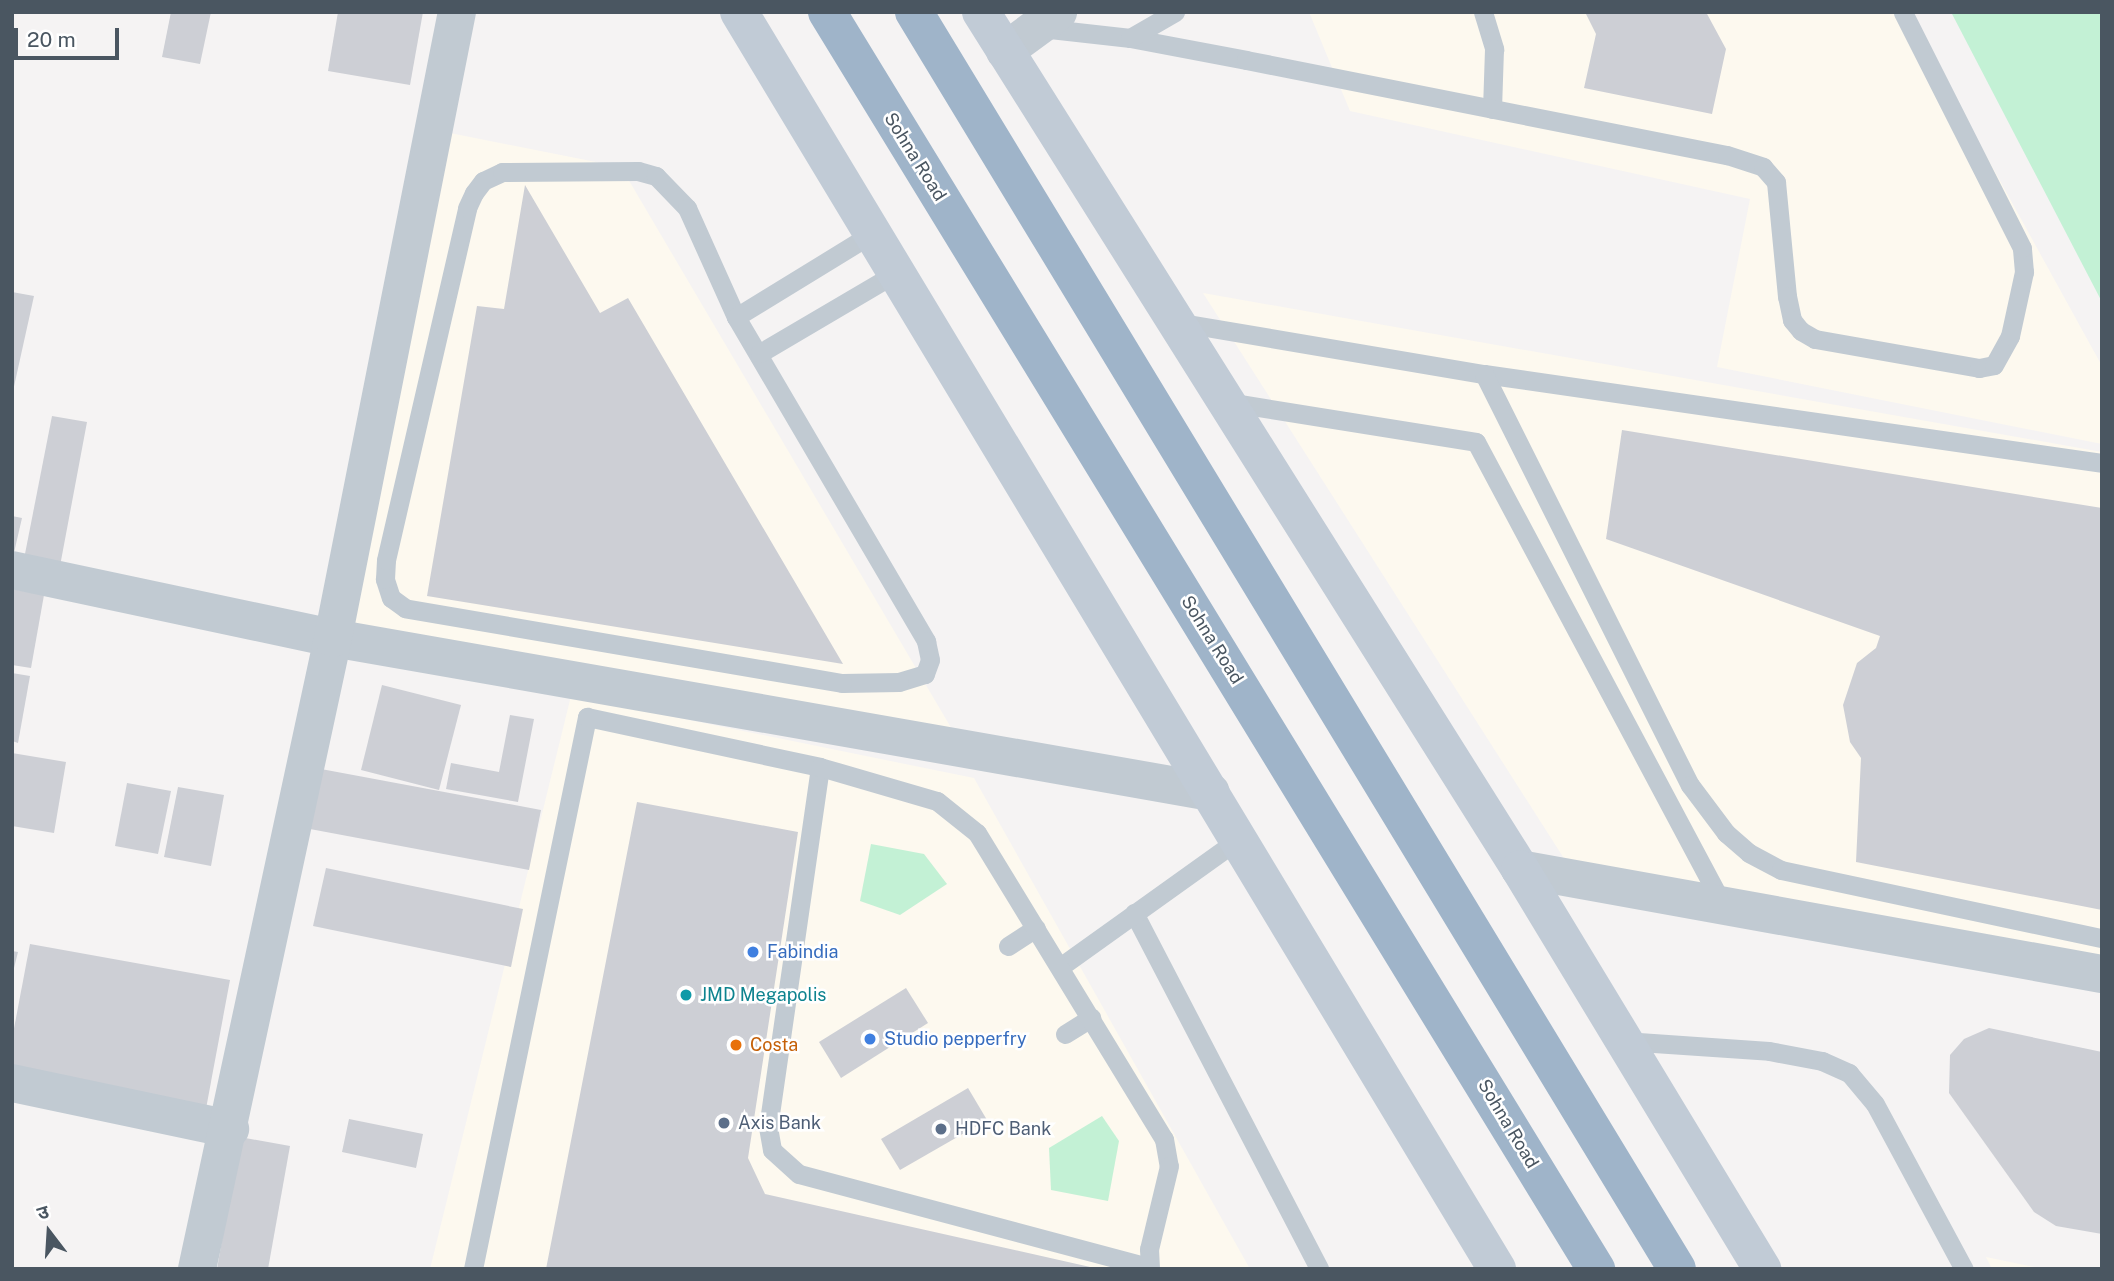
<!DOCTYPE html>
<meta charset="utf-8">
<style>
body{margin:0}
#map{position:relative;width:2114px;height:1281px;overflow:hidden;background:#f5f3f3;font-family:"Public Sans","Noto Sans Devanagari",sans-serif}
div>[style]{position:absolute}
.commercial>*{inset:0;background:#fdf9ef}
.green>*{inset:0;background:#c3f1d5}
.building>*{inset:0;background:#cdcfd5}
.service>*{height:19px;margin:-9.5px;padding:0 9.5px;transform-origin:9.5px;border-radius:9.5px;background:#c1cad2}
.minor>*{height:38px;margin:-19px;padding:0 19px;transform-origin:19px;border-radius:19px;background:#c1cad2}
.secondary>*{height:38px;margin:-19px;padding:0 19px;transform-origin:19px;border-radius:19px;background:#c1cbd6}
.trunk>*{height:38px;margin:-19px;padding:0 19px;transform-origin:19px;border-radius:19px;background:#9fb4c9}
.dots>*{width:19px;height:19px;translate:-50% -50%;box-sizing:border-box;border:4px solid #fff;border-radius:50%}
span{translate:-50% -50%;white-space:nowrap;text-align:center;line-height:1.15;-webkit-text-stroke:5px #fff;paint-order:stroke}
.street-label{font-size:18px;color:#4a5661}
.shop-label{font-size:18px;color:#366cbe}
.left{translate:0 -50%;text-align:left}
.culture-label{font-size:18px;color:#0d838f}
.food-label{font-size:18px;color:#c56008}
.service-label{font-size:18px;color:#4e5e75}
.frame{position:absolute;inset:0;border:14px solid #4a5661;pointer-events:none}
.north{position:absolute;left:14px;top:1197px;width:70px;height:70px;-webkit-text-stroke:5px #fff;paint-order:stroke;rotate:343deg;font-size:19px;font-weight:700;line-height:28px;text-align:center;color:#4a5661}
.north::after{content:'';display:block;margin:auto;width:24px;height:32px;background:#4a5661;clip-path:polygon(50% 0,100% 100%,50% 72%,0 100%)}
.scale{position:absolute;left:14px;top:28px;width:105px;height:32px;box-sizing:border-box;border:4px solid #4a5661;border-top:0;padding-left:9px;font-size:21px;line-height:24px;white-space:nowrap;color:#4a5661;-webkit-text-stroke:5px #fff;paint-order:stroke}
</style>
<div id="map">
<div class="commercial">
<i style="clip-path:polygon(1309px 12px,1907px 12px,2102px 366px,2102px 444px,1717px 367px,1750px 199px,1350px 111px)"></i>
<i style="clip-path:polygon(450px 133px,621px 167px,973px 765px,350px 633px)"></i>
<i style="clip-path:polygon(1203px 293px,2102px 452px,2102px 975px,1572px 871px)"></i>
<i style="clip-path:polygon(571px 696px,974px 778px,1250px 1269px,430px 1269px)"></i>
<i style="clip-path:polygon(1986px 1257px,2044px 1269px,1992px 1269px)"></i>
</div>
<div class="green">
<i style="clip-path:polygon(1951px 12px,2102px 12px,2102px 302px)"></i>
<i style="clip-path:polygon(871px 844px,924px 854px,947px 884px,900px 915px,860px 901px)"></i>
<i style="clip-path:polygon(1102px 1116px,1119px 1141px,1108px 1201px,1051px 1190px,1049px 1148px)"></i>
</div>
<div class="building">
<i style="clip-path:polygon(171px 12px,211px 12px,200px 64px,162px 57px)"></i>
<i style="clip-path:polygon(338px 12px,423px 12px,410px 85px,328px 71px)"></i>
<i style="clip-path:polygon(1585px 12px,1706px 12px,1726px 49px,1712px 114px,1584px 88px,1596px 34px)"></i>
<i style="clip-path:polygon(525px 185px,600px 313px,628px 298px,843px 664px,427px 596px,477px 306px,504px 309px)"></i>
<i style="clip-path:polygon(12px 292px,34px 296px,13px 391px,12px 391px)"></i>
<i style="clip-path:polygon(52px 416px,87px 422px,60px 566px,24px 559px)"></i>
<i style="clip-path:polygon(1622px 430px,2102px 508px,2102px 910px,1856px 862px,1861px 758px,1850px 742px,1843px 705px,1857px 663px,1876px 648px,1880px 636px,1606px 539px)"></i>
<i style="clip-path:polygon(12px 516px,22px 518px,13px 557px,12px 557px)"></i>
<i style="clip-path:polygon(12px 589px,44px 595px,31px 668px,12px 665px)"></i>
<i style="clip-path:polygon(12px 673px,30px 676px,18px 743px,12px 741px)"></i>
<i style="clip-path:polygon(382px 685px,461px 705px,439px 790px,361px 770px)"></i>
<i style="clip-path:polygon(510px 715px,534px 719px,518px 802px,446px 789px,451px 763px,499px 772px)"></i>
<i style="clip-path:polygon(12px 753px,66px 762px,54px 833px,12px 826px)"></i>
<i style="clip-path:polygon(321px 769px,541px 810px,529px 870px,310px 829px)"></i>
<i style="clip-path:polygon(127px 783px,171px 791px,158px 854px,115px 846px)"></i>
<i style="clip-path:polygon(178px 787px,224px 795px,211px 866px,164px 857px)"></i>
<i style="clip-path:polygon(637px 802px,798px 832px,748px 1158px,765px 1194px,1099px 1269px,546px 1269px)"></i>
<i style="clip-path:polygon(326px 868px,523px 909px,511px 967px,313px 926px)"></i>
<i style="clip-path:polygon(30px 944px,230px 980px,205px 1114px,12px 1079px,12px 1039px)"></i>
<i style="clip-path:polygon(12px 951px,18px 952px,13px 972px,12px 972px)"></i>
<i style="clip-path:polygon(906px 988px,928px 1023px,841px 1078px,819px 1042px)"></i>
<i style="clip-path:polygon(1989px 1028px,2102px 1052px,2102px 1234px,2056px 1226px,2034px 1212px,1949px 1093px,1950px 1055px,1964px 1039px)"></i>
<i style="clip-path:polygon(968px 1088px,987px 1120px,900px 1170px,881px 1139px)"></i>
<i style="clip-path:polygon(349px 1119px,423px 1134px,416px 1168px,342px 1152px)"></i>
<i style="clip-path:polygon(240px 1137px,290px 1146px,268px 1269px,217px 1269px)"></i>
</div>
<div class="service">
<i style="left:1483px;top:12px;width:39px;rotate:73deg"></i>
<i style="left:1494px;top:49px;width:60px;rotate:91.9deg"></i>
<i style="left:1041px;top:28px;width:90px;rotate:6.4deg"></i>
<i style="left:1130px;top:38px;width:118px;rotate:10.7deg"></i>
<i style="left:1246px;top:60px;width:490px;rotate:11.2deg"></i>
<i style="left:1727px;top:155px;width:38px;rotate:18deg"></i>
<i style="left:1763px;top:167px;width:20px;rotate:49deg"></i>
<i style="left:1776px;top:182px;width:115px;rotate:84.5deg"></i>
<i style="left:1787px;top:296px;width:25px;rotate:78deg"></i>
<i style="left:1792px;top:320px;width:14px;rotate:51deg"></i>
<i style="left:1801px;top:331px;width:16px;rotate:30deg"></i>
<i style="left:1815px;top:339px;width:167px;rotate:10deg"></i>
<i style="left:1979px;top:368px;width:15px;rotate:-11deg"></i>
<i style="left:1994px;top:365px;width:33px;rotate:-61deg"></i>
<i style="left:2010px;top:336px;width:66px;rotate:-77.7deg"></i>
<i style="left:2024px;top:272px;width:24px;rotate:-95deg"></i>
<i style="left:2022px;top:248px;width:264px;rotate:-116.8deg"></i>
<i style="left:1130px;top:38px;width:52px;rotate:-30deg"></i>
<i style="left:638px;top:171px;width:19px;rotate:16deg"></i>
<i style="left:656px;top:176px;width:45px;rotate:45.9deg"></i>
<i style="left:687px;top:208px;width:120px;rotate:65.8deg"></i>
<i style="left:736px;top:317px;width:376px;rotate:59.6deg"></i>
<i style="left:926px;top:641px;width:19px;rotate:78deg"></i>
<i style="left:930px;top:660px;width:15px;rotate:110deg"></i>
<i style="left:925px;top:674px;width:27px;rotate:163deg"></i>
<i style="left:899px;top:682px;width:57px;rotate:179deg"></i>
<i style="left:842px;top:683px;width:443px;rotate:-170.3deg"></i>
<i style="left:405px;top:608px;width:17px;rotate:-144deg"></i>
<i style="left:391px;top:598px;width:20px;rotate:-108deg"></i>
<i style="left:385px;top:579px;width:19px;rotate:-87deg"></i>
<i style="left:386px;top:560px;width:361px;rotate:-77deg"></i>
<i style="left:467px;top:208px;width:17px;rotate:-65deg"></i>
<i style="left:474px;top:193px;width:15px;rotate:-53deg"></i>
<i style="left:483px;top:181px;width:21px;rotate:-25deg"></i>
<i style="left:502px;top:172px;width:136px;rotate:-0.4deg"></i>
<i style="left:736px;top:317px;width:157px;rotate:-31.5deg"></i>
<i style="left:1176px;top:322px;width:312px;rotate:9.6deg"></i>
<i style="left:1484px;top:374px;width:624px;rotate:8.19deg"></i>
<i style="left:760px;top:353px;width:156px;rotate:-30.5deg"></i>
<i style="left:1484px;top:374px;width:460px;rotate:63.4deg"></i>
<i style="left:1690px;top:785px;width:60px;rotate:53.1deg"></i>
<i style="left:1726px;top:833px;width:30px;rotate:41deg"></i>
<i style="left:1749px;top:853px;width:36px;rotate:28deg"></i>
<i style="left:1781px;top:870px;width:328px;rotate:12deg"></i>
<i style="left:1227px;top:402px;width:252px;rotate:9.1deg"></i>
<i style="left:1476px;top:442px;width:525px;rotate:61.92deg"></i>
<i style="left:820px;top:767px;width:364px;rotate:98.2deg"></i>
<i style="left:768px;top:1127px;width:23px;rotate:80deg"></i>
<i style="left:772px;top:1150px;width:36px;rotate:42deg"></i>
<i style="left:799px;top:1174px;width:362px;rotate:14.9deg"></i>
<i style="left:1134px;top:913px;width:401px;rotate:62.5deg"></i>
<i style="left:1008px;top:946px;width:33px;rotate:-33deg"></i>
<i style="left:1060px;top:967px;width:220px;rotate:-35.6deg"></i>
<i style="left:1065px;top:1034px;width:31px;rotate:-32deg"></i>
<i style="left:1624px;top:1041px;width:145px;rotate:3.9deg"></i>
<i style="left:1769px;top:1051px;width:54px;rotate:10.7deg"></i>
<i style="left:1822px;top:1061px;width:30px;rotate:24deg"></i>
<i style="left:1849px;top:1073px;width:40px;rotate:50deg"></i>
<i style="left:1875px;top:1104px;width:187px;rotate:61.7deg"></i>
<i style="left:473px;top:1269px;width:564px;rotate:-78.33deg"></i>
<i style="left:587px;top:717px;width:238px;rotate:12.1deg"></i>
<i style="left:820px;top:767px;width:122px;rotate:16.2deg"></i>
<i style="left:937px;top:801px;width:51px;rotate:38.7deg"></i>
<i style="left:977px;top:833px;width:359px;rotate:58.6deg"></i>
<i style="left:1164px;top:1139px;width:27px;rotate:80deg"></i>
<i style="left:1169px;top:1166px;width:85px;rotate:103.5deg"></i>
<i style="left:1149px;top:1249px;width:20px;rotate:87deg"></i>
</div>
<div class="minor">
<i style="left:1005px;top:51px;width:66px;rotate:-36.3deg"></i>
<i style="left:12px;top:570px;width:328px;rotate:12deg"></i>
<i style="left:333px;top:638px;width:891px;rotate:9.95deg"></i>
<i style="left:1520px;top:869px;width:591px;rotate:10.23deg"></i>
<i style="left:12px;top:1083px;width:223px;rotate:11.9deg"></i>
<i style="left:197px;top:1269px;width:645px;rotate:-77.84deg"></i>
<i style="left:333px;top:638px;width:638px;rotate:-78.8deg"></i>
</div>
<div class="secondary">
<i style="left:739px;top:12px;width:1468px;rotate:58.91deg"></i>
<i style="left:981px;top:12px;width:1012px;rotate:57.83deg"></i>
<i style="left:1520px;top:869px;width:468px;rotate:58.8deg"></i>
</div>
<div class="trunk">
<i style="left:827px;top:12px;width:1474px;rotate:58.54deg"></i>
<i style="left:914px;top:12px;width:1470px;rotate:58.74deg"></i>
</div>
<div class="dots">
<i style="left:753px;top:952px;background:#3f7fe0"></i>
<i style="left:686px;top:995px;background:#0f9aa8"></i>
<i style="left:870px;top:1039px;background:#3f7fe0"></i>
<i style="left:736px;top:1045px;background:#e8710a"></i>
<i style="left:724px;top:1123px;background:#5c6f8a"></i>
<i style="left:941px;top:1129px;background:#5c6f8a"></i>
</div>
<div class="street-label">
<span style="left:915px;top:157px;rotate:58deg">Sohna Road</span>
<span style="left:1212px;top:640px;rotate:58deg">Sohna Road</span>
<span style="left:1508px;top:1124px;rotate:59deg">Sohna Road</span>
</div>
<div class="shop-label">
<span class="left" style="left:767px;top:952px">Fabindia</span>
<span class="left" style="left:884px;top:1039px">Studio pepperfry</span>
</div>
<div class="culture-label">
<span class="left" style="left:700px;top:995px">JMD Megapolis</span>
</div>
<div class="food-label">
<span class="left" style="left:750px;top:1045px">Costa</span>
</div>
<div class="service-label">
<span class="left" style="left:738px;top:1123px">Axis Bank</span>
<span class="left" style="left:955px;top:1129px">HDFC Bank</span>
</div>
<div class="frame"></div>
<div class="north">उ</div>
<div class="scale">20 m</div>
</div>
